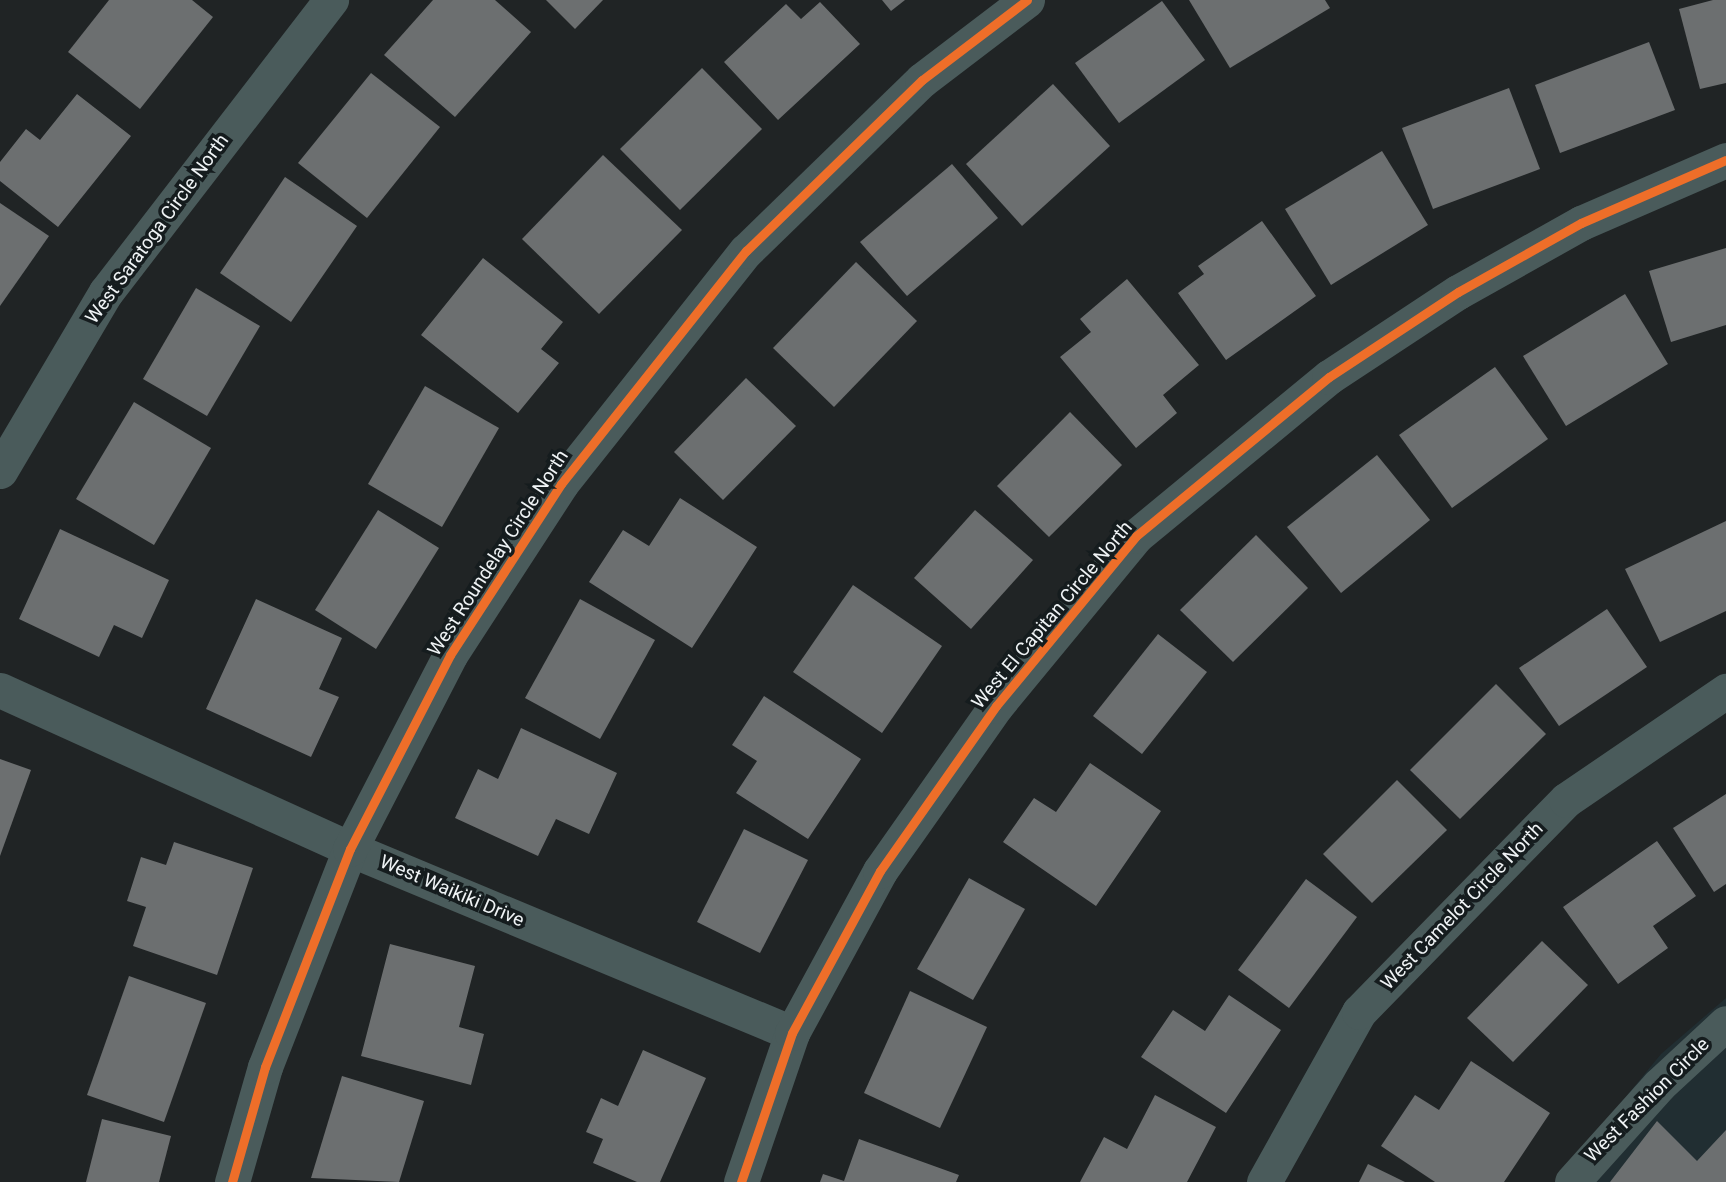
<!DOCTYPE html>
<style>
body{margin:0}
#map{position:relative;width:1726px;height:1182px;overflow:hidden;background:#202425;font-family:Roboto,sans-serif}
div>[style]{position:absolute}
.built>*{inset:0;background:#212e32}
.building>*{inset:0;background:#6c6f70}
.street>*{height:35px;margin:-17.5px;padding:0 17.5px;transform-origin:17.5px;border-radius:17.5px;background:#4a5b5b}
.cycleway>*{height:9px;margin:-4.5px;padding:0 4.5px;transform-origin:4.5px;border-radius:4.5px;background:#ee6e29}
span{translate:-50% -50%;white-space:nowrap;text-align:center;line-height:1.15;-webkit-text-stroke:7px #151c1e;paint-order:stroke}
.street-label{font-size:19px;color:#eff3f5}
</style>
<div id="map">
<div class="built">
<i style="clip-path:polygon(1726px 998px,1726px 1182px,1556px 1182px,1661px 1054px)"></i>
</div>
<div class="building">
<i style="clip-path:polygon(109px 0,192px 0,213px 17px,140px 109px,68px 52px)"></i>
<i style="clip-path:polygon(433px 0,495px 0,531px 32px,455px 117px,384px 55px)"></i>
<i style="clip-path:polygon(546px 0,603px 0,575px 29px)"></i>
<i style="clip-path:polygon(882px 0,905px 0,891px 11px)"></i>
<i style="clip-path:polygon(1189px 0,1325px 0,1330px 8px,1230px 68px)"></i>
<i style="clip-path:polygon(1713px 0,1726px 0,1726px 83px,1700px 89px,1679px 9px)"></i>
<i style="clip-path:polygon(1162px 1px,1205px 60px,1119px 123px,1075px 63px)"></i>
<i style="clip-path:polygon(820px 2px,860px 44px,778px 120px,724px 62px,786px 4px,801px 19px)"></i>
<i style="clip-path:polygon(1649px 42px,1675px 110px,1560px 153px,1535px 85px)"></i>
<i style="clip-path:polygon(702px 68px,762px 129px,680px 210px,620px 149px)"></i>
<i style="clip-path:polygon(371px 73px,440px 127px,367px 218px,298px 163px)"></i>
<i style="clip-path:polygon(1053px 84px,1110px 146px,1022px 226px,966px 164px)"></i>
<i style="clip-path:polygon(1509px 88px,1540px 169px,1433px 209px,1402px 128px)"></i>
<i style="clip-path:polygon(77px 94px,131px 136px,58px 227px,0 181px,0 162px,26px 129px,40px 140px)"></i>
<i style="clip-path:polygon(1382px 151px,1428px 225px,1331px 285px,1285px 209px)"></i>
<i style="clip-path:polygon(603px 155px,682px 230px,599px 314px,522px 239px)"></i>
<i style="clip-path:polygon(952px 164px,998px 218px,907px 296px,860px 242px)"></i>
<i style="clip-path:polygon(285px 177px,357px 226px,291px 322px,220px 273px)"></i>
<i style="clip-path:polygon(0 203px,49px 236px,0 306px)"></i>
<i style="clip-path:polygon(1262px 221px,1316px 296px,1226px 360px,1178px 293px,1204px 274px,1198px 266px)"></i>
<i style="clip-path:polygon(1726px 248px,1726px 325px,1671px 342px,1649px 271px)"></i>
<i style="clip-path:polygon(483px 258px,563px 322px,541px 349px,559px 363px,518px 413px,421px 335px)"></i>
<i style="clip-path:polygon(856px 262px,917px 321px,834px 407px,773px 348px)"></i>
<i style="clip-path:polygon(1127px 279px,1199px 365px,1163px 395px,1177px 413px,1136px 448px,1060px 357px,1091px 332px,1080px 319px)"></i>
<i style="clip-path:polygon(196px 288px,260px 326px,207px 416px,143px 379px)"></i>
<i style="clip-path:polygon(1625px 294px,1668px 364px,1566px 426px,1523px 356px)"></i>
<i style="clip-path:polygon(1495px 367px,1548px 439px,1452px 508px,1399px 435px)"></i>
<i style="clip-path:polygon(746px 378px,796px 426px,723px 500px,674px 452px)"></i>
<i style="clip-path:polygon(425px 386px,499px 428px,442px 527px,368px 484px)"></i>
<i style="clip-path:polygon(134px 402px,211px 448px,154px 545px,76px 499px)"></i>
<i style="clip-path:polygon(1070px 412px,1122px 465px,1049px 537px,997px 486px)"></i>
<i style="clip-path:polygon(1377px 455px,1430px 520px,1341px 593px,1287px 527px)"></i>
<i style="clip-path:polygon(680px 498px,757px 547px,692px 648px,589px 582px,623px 530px,649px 546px)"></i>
<i style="clip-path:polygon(378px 510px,439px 548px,376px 649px,315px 610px)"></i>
<i style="clip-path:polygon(975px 510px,1033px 560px,971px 629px,914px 578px)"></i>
<i style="clip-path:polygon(1726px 521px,1726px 611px,1660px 642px,1625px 569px)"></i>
<i style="clip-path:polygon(60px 529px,169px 580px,142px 638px,114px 625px,99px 657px,19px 619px)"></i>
<i style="clip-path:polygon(1256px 535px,1308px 588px,1233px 662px,1180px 610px)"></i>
<i style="clip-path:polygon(853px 585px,942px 646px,882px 733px,793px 672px)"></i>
<i style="clip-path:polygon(256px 599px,342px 638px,319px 689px,339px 697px,311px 757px,206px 709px)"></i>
<i style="clip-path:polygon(580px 599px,655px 640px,600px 739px,525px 698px)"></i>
<i style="clip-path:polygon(1607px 609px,1647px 667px,1559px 726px,1519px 668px)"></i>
<i style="clip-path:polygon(1158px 634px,1207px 672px,1142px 754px,1093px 716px)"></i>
<i style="clip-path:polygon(1496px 684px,1546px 734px,1460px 819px,1410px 770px)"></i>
<i style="clip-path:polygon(764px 696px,861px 759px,808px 839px,736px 793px,757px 761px,732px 745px)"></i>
<i style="clip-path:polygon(521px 728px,617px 773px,589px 834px,556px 819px,538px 856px,455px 818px,478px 769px,498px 779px)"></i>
<i style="clip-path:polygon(0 759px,31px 770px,0 856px)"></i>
<i style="clip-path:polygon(1090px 763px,1161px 811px,1096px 906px,1003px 842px,1034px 798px,1056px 812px)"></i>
<i style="clip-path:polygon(1397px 780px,1447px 830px,1372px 903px,1323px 854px)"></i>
<i style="clip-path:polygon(1726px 794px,1726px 884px,1714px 892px,1673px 828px)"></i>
<i style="clip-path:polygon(744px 829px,808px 860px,760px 953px,697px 922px)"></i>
<i style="clip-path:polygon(1657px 841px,1696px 896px,1653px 926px,1668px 948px,1618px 984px,1563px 907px)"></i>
<i style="clip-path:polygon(174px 842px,253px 868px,217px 975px,133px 946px,146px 907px,127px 901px,141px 857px,166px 865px)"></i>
<i style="clip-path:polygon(969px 878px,1025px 909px,973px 1000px,917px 969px)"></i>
<i style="clip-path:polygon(1306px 879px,1357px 917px,1289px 1008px,1238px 970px)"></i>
<i style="clip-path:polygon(1542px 941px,1588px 985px,1513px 1062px,1467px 1018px)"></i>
<i style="clip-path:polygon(390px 944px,475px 966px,459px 1027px,484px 1034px,471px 1085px,361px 1056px)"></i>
<i style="clip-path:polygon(129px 976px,206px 1003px,164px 1122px,87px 1095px)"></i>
<i style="clip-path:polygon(910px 991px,987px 1027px,940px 1128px,864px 1093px)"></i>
<i style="clip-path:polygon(1229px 995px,1281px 1030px,1226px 1113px,1141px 1057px,1173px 1010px,1205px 1031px)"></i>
<i style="clip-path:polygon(643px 1050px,706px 1078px,660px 1182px,637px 1182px,593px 1163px,603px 1139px,586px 1132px,601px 1098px,618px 1106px)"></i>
<i style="clip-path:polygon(1471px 1061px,1550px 1113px,1504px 1182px,1435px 1182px,1381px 1146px,1415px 1095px,1439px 1110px)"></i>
<i style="clip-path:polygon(342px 1076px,424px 1101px,399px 1182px,311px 1178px)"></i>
<i style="clip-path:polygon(1155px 1095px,1216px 1127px,1187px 1182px,1080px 1182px,1104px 1137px,1127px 1149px)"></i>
<i style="clip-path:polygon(102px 1119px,171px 1136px,159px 1182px,86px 1182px)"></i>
<i style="clip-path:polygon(1657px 1121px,1697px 1161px,1726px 1130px,1726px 1182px,1610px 1182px)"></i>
<i style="clip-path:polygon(859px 1139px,959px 1175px,956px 1182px,820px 1182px,823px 1174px,844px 1181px)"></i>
<i style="clip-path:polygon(1368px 1164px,1405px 1182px,1359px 1182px)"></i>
</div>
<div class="street">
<i style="left:0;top:471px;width:208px;rotate:-59.4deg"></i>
<i style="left:106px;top:292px;width:369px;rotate:-52.4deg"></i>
<i style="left:0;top:690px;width:384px;rotate:24.4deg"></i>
<i style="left:350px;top:849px;width:479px;rotate:22.6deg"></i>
<i style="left:232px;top:1182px;width:120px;rotate:-74deg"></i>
<i style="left:265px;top:1067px;width:234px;rotate:-68.7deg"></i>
<i style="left:350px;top:849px;width:218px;rotate:-62.7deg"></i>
<i style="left:450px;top:655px;width:204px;rotate:-57deg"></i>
<i style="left:561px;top:484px;width:298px;rotate:-51.6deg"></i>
<i style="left:746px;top:251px;width:245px;rotate:-44.2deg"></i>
<i style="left:922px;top:80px;width:132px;rotate:-37.3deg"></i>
<i style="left:741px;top:1182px;width:157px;rotate:-71.1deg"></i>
<i style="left:792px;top:1033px;width:184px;rotate:-61.5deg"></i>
<i style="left:880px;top:871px;width:202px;rotate:-54.9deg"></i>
<i style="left:996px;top:706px;width:220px;rotate:-50.5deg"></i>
<i style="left:1136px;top:536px;width:250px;rotate:-39.5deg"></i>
<i style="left:1329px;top:377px;width:154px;rotate:-33.4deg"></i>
<i style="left:1458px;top:292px;width:141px;rotate:-29.3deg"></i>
<i style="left:1581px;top:223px;width:158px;rotate:-23.5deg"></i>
<i style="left:1264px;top:1182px;width:195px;rotate:-60.8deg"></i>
<i style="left:1359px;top:1012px;width:296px;rotate:-45.7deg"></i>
<i style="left:1566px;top:800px;width:194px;rotate:-34.3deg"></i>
<i style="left:1572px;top:1182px;width:130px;rotate:-48.1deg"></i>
<i style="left:1659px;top:1085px;width:91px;rotate:-42.8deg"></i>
</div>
<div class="cycleway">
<i style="left:232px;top:1182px;width:120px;rotate:-74deg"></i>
<i style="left:265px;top:1067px;width:234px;rotate:-68.7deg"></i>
<i style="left:350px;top:849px;width:218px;rotate:-62.7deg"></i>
<i style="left:450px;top:655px;width:204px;rotate:-57deg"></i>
<i style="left:561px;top:484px;width:298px;rotate:-51.6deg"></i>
<i style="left:746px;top:251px;width:245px;rotate:-44.2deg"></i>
<i style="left:922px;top:80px;width:132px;rotate:-37.3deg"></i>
<i style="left:741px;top:1182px;width:157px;rotate:-71.1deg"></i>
<i style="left:792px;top:1033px;width:184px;rotate:-61.5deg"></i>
<i style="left:880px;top:871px;width:202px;rotate:-54.9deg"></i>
<i style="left:996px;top:706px;width:220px;rotate:-50.5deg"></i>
<i style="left:1136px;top:536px;width:250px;rotate:-39.5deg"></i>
<i style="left:1329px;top:377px;width:154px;rotate:-33.4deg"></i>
<i style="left:1458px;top:292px;width:141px;rotate:-29.3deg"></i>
<i style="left:1581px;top:223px;width:158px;rotate:-23.5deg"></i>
</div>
<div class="street-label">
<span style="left:157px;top:229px;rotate:-54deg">West Saratoga Circle North</span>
<span style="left:498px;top:553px;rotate:-57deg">West Roundelay Circle North</span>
<span style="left:1052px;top:615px;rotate:-50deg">West El Capitan Circle North</span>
<span style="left:452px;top:891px;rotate:23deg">West Waikiki Drive</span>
<span style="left:1462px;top:906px;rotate:-46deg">West Camelot Circle North</span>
<span style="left:1647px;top:1100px;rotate:-45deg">West Fashion Circle</span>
</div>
</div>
